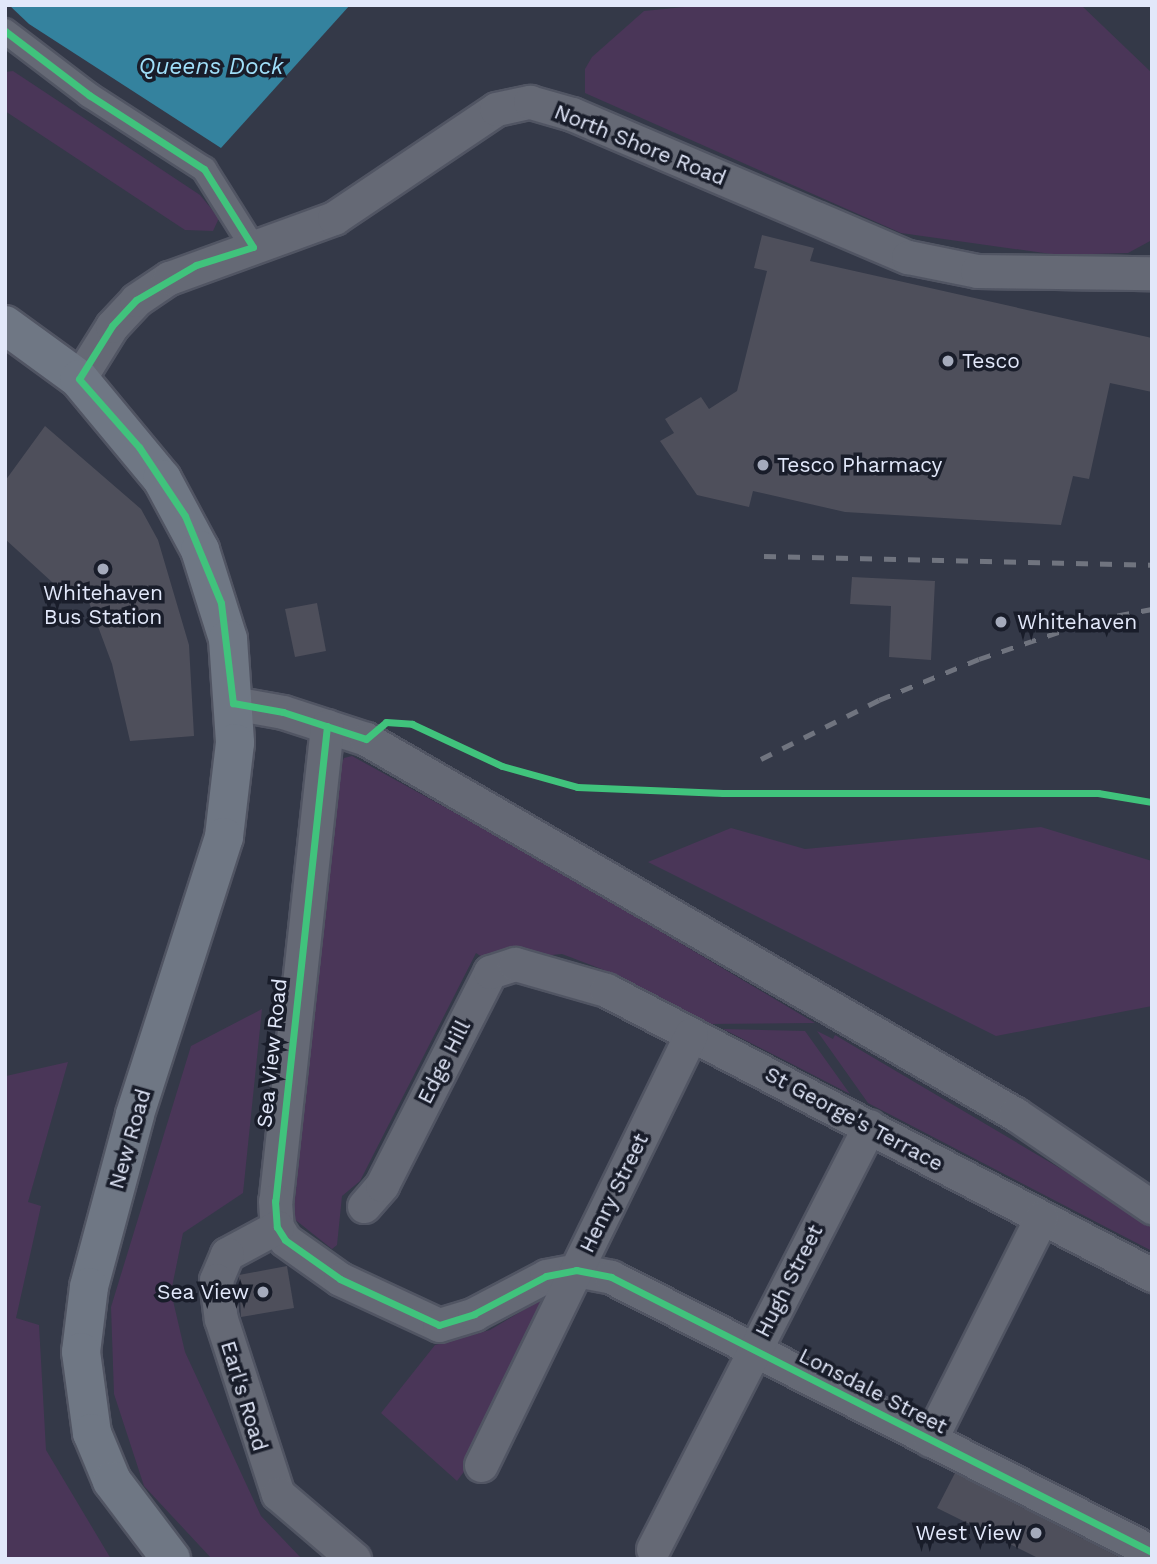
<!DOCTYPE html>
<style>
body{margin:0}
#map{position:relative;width:1157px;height:1564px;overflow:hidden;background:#343948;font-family:"Work Sans",sans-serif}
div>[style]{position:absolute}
.green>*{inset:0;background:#4a3658}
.water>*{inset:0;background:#34829e}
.building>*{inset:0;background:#4e4f5b}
.roads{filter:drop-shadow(2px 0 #515563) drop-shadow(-2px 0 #515563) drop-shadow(0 2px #515563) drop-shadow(0 -2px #515563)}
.pedestrian>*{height:24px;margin:-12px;padding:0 12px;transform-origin:12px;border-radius:12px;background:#656975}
.minor>*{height:33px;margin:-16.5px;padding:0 16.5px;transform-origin:16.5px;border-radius:16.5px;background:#656975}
.primary>*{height:38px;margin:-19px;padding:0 19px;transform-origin:19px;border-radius:19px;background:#6f7784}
.rail>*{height:5px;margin-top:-2.5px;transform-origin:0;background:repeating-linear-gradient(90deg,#70747f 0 12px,transparent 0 24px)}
.cycleway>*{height:7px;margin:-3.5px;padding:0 3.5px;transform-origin:3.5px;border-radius:3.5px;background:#40c37c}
.dots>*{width:19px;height:19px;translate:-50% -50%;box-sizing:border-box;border:4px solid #191d2a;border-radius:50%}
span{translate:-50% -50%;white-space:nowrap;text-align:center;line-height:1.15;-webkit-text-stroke:7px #191d2a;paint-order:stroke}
.street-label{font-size:21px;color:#e2e8fa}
.poi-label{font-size:21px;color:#e2e8fa}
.left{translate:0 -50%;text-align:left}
.right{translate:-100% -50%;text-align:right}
.water-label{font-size:23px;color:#a0dff9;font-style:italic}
.frame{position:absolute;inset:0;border:7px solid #e2e8fa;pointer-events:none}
</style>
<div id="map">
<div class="green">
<i style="clip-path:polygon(1081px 5px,1152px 73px,1152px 240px,1128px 253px,1058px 255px,901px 233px,585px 93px,585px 69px,592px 57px,644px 11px,704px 5px)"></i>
<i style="clip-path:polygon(13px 71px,200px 195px,219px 218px,213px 231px,185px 230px,5px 111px,5px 72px)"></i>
<i style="clip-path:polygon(352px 756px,530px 854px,815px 1023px,705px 1024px,603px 976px,604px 970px,562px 954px,488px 961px,476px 953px,360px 1181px,342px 1196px,337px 1245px,332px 1249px,293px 1218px,339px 770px,344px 758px)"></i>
<i style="clip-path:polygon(1041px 827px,1152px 861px,1152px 1006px,996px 1036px,648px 862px,731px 828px,805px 849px)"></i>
<i style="clip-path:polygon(262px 1009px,243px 1193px,183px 1233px,171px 1292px,185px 1352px,261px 1516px,302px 1559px,212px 1559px,144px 1486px,114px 1394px,111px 1307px,191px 1046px)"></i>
<i style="clip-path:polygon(723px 1029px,805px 1031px,850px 1094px,790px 1063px)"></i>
<i style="clip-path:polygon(817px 1031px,833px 1039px,835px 1035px,1090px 1186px,1152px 1227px,1152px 1251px,868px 1103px)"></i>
<i style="clip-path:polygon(68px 1062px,28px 1202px,41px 1206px,16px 1318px,39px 1325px,46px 1450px,111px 1559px,5px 1559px,5px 1081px,6px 1076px)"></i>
<i style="clip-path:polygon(547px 1296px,469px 1465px,457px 1481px,381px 1413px,435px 1345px,490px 1330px)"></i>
</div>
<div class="water">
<i style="clip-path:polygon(9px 5px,350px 5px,221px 148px,29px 24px)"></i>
</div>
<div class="building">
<i style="clip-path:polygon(762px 235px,814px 248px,810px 261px,1152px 338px,1152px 392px,1110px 383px,1089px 479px,1073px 476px,1061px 525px,845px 512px,753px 491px,749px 507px,697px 495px,660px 441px,674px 433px,665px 419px,701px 397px,709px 409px,737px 391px,767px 271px,754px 268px)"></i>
<i style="clip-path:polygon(45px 426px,141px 509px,158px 540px,189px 645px,194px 736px,130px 741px,112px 664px,87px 597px,76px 604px,5px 539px,5px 481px)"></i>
<i style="clip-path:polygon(852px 577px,935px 581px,931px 660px,889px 657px,891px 606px,850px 604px)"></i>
<i style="clip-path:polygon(317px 603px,326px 651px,295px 657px,285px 609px)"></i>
<i style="clip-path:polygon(287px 1266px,294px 1308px,241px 1317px,239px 1275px)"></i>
<i style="clip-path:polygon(955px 1473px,1123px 1559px,1040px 1559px,937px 1508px)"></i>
</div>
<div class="roads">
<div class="pedestrian">
<i style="left:5px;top:31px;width:106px;rotate:37.3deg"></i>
<i style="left:89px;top:95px;width:137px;rotate:32.8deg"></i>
<i style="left:204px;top:169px;width:92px;rotate:57.9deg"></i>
</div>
<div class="minor">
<i style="left:79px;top:379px;width:62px;rotate:-58.1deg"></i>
<i style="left:112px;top:326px;width:35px;rotate:-47deg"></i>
<i style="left:136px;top:300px;width:40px;rotate:-34deg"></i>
<i style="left:169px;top:278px;width:176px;rotate:-20deg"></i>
<i style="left:334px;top:218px;width:195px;rotate:-33.9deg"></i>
<i style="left:496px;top:109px;width:35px;rotate:-12deg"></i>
<i style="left:530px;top:102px;width:44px;rotate:15.9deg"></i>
<i style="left:572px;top:114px;width:365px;rotate:23.1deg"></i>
<i style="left:908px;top:257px;width:70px;rotate:11.5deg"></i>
<i style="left:977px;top:271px;width:175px;rotate:0.7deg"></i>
<i style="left:233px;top:703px;width:51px;rotate:10.2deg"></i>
<i style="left:283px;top:712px;width:87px;rotate:18deg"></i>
<i style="left:366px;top:739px;width:750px;rotate:30.02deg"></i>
<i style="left:1015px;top:1114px;width:166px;rotate:34.2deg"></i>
<i style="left:327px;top:726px;width:478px;rotate:96.2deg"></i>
<i style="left:275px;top:1201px;width:26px;rotate:86deg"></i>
<i style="left:277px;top:1227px;width:15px;rotate:58deg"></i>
<i style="left:285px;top:1240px;width:67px;rotate:35.3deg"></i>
<i style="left:340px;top:1279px;width:109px;rotate:24.9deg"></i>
<i style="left:439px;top:1325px;width:37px;rotate:-17deg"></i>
<i style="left:474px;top:1314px;width:81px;rotate:-27.8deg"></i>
<i style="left:546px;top:1276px;width:31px;rotate:-11deg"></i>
<i style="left:576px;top:1270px;width:36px;rotate:11deg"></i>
<i style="left:611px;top:1277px;width:607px;rotate:26.95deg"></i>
<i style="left:364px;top:1206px;width:28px;rotate:-49deg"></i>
<i style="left:382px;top:1185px;width:239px;rotate:-63.1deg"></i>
<i style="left:490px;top:972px;width:26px;rotate:-18deg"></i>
<i style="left:515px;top:964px;width:95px;rotate:15.9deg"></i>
<i style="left:606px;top:990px;width:616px;rotate:27.56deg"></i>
<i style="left:277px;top:1227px;width:57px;rotate:151.6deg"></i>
<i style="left:227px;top:1254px;width:28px;rotate:113deg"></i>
<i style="left:216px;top:1280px;width:39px;rotate:83deg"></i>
<i style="left:221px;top:1319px;width:184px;rotate:72deg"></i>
<i style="left:278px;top:1494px;width:100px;rotate:40.5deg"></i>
<i style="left:930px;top:1440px;width:248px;rotate:-63.4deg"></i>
<i style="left:481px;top:1465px;width:479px;rotate:-64deg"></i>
<i style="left:653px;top:1549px;width:475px;rotate:-62.9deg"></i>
</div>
<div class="primary">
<i style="left:5px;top:325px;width:92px;rotate:36.1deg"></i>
<i style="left:79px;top:379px;width:130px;rotate:50.3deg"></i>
<i style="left:162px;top:479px;width:81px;rotate:61.8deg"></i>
<i style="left:200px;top:550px;width:93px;rotate:72.5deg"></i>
<i style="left:228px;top:639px;width:104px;rotate:86.1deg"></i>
<i style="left:235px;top:743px;width:95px;rotate:96.7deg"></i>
<i style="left:224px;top:837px;width:292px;rotate:107.8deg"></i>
<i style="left:135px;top:1115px;width:178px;rotate:105deg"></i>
<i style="left:89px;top:1287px;width:65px;rotate:97deg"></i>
<i style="left:81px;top:1352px;width:82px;rotate:82.3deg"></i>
<i style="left:92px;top:1433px;width:52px;rotate:67.4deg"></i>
<i style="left:112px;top:1481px;width:98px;rotate:52.9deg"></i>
</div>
</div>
<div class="rail">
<i style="left:764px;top:556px;width:388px;rotate:1.3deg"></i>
<i style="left:761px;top:759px;width:132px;rotate:-26.6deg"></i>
<i style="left:879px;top:700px;width:108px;rotate:-22.3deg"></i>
<i style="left:979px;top:659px;width:121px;rotate:-18.7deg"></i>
<i style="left:1094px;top:620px;width:59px;rotate:-10.7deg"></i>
</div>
<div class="cycleway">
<i style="left:5px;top:31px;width:106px;rotate:37.3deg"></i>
<i style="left:89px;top:95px;width:137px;rotate:32.8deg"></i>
<i style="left:204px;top:169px;width:92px;rotate:57.9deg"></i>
<i style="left:253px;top:247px;width:60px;rotate:162.5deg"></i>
<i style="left:196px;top:265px;width:69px;rotate:149.7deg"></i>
<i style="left:136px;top:300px;width:35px;rotate:133deg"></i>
<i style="left:112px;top:326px;width:62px;rotate:121.9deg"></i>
<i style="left:79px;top:379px;width:91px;rotate:48.6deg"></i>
<i style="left:139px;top:447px;width:83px;rotate:56.3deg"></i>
<i style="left:185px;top:516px;width:94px;rotate:67.5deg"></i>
<i style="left:221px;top:603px;width:101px;rotate:83.2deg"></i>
<i style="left:233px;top:703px;width:51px;rotate:10.2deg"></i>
<i style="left:283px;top:712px;width:87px;rotate:18deg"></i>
<i style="left:366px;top:739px;width:26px;rotate:-40deg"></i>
<i style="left:386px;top:722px;width:26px;rotate:4deg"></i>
<i style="left:412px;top:724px;width:99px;rotate:25deg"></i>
<i style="left:502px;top:766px;width:78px;rotate:15.6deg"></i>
<i style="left:577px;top:787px;width:146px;rotate:2.4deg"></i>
<i style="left:723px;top:793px;width:375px"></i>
<i style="left:1098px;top:793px;width:55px;rotate:9.5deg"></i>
<i style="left:327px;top:726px;width:478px;rotate:96.2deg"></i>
<i style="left:275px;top:1201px;width:26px;rotate:86deg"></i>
<i style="left:277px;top:1227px;width:15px;rotate:58deg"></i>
<i style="left:285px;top:1240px;width:67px;rotate:35.3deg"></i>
<i style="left:340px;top:1279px;width:109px;rotate:24.9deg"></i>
<i style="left:439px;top:1325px;width:37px;rotate:-17deg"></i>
<i style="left:474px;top:1314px;width:81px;rotate:-27.8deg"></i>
<i style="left:546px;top:1276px;width:31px;rotate:-11deg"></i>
<i style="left:576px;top:1270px;width:36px;rotate:11deg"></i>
<i style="left:611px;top:1277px;width:607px;rotate:26.95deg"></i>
</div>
<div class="dots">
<i style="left:948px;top:361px;background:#a5abbc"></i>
<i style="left:763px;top:465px;background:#a5abbc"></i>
<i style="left:103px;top:569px;background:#a5abbc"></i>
<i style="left:1001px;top:622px;background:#a5abbc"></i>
<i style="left:263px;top:1292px;background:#a5abbc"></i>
<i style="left:1036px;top:1533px;background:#a5abbc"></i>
</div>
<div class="street-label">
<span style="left:640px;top:145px;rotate:22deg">North Shore Road</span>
<span style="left:272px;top:1053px;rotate:-84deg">Sea View Road</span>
<span style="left:444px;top:1062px;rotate:-63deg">Edge Hill</span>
<span style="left:854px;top:1119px;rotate:28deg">St George's Terrace</span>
<span style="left:130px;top:1139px;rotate:-74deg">New Road</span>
<span style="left:614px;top:1193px;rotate:-64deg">Henry Street</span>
<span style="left:789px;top:1281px;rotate:-63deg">Hugh Street</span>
<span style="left:873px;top:1391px;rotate:27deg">Lonsdale Street</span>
<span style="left:244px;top:1396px;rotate:73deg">Earl's Road</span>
</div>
<div class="poi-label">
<span class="left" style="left:962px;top:361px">Tesco</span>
<span class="left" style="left:777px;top:465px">Tesco Pharmacy</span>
<span style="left:103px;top:605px">Whitehaven<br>Bus Station</span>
<span class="left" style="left:1017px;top:622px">Whitehaven</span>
<span class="right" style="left:249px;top:1292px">Sea View</span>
<span class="right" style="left:1022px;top:1533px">West View</span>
</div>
<div class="water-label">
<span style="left:211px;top:67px">Queens Dock</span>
</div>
<div class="frame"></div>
</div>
